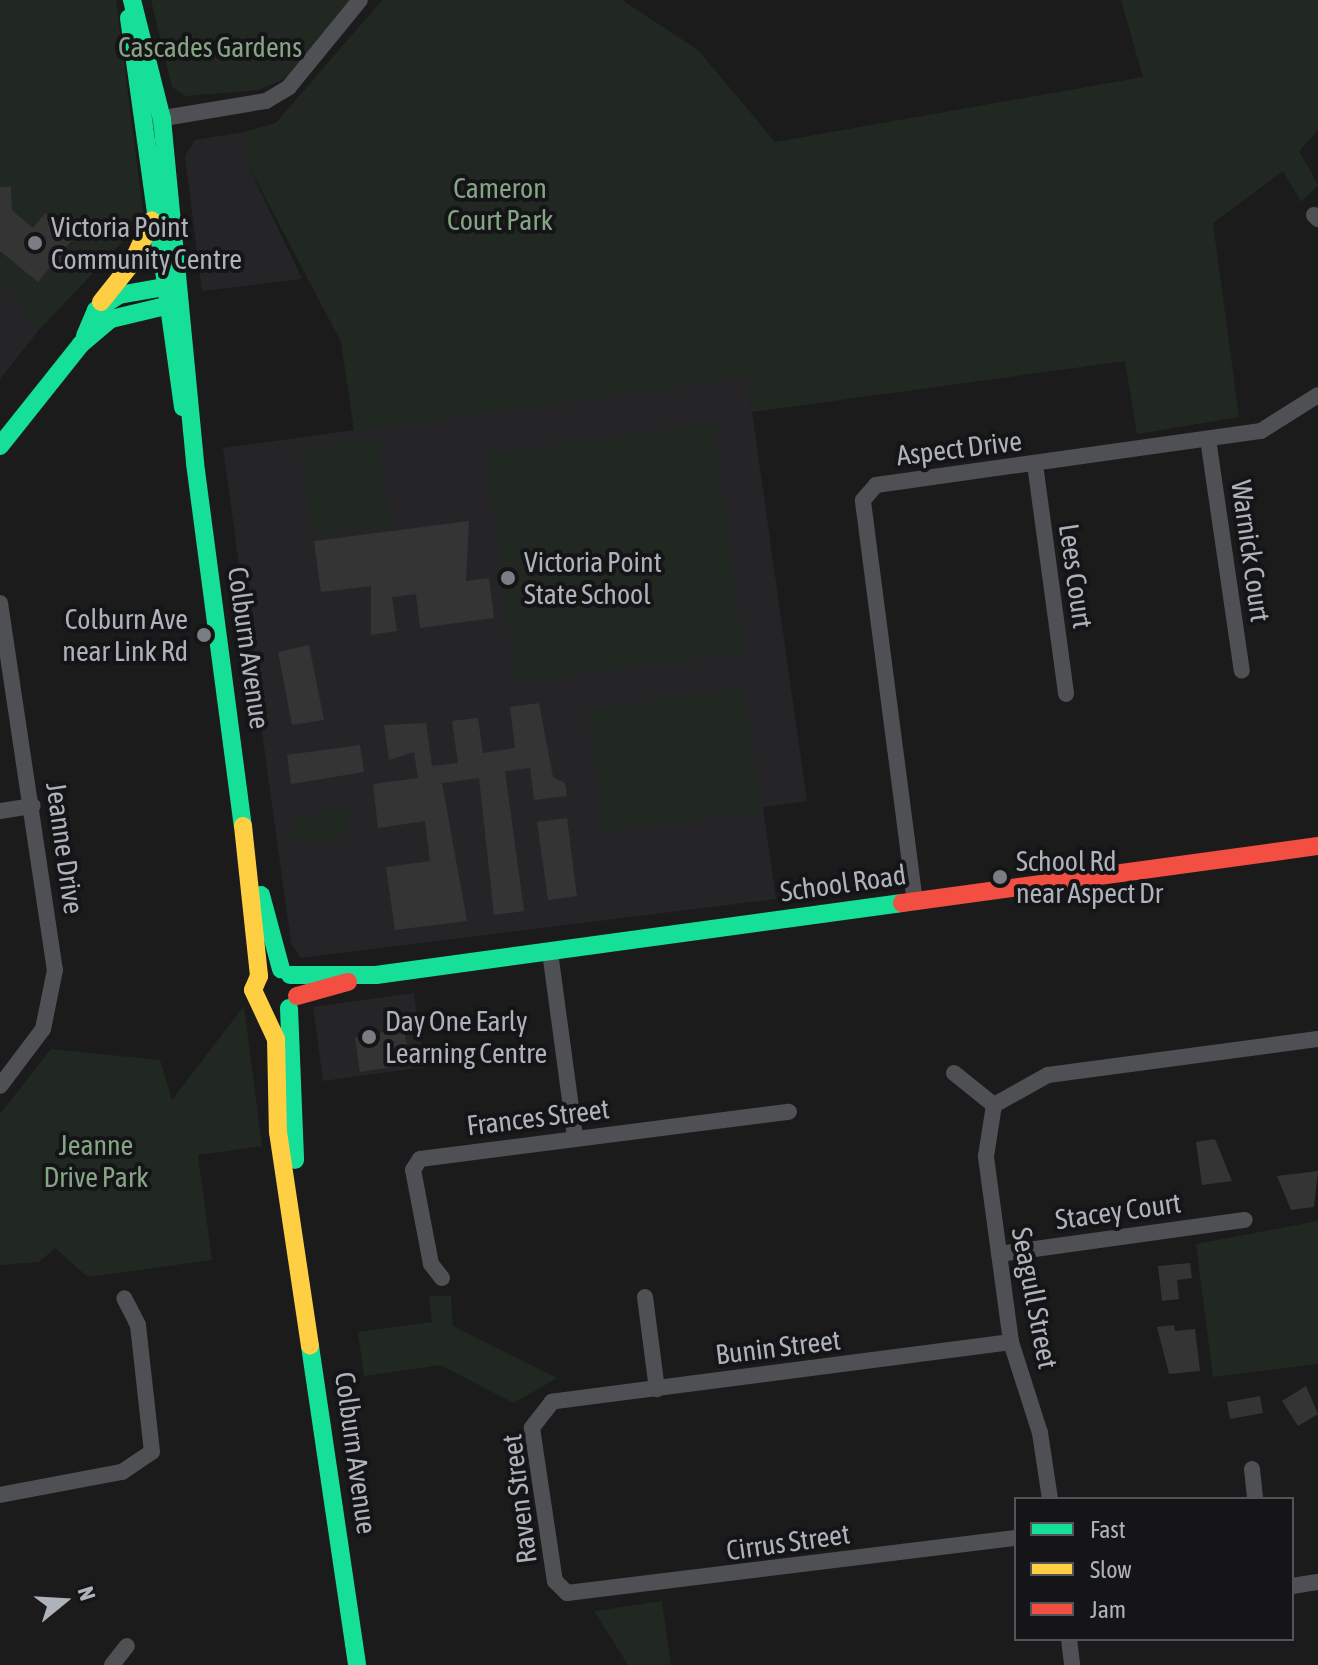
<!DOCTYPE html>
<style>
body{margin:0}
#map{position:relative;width:1318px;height:1665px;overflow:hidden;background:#1b1b1b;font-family:"Asap Condensed",sans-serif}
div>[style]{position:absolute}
.built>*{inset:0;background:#252527}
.green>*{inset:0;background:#212822}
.building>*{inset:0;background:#343435}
.street>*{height:16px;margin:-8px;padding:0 8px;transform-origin:8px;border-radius:8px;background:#4f5054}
.fast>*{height:18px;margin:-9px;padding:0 9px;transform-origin:9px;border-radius:9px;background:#16e098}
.slow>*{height:18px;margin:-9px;padding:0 9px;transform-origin:9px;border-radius:9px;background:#ffcf43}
.jam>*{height:18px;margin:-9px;padding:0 9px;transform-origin:9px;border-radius:9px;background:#f24e42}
.dots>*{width:22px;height:22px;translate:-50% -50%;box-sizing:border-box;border:4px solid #151517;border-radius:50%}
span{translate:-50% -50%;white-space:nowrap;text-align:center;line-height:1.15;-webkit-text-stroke:8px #151517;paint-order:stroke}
.park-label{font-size:28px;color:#85a585}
.poi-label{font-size:28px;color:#adb2bb}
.left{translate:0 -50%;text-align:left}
.right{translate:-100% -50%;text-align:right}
.street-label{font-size:28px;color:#adb2bb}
.legend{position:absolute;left:1014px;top:1497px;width:280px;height:144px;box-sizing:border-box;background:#151517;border:2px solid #525459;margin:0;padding:10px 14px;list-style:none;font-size:24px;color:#adb2bb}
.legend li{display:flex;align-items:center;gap:16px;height:40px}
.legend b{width:40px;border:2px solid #525459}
.north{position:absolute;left:24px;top:1561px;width:80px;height:80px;-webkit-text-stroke:6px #151517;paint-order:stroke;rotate:72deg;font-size:22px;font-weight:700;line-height:32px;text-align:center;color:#adb2bb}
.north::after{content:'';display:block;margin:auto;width:28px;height:36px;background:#adb2bb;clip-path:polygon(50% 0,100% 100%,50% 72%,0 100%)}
</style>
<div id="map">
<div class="built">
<i style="clip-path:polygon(244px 132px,247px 163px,302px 279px,202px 291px,185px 156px,195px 140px)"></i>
<i style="clip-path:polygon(0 279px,39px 330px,0 379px)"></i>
<i style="clip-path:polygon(747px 377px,807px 801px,763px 807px,776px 899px,300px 958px,291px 943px,223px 448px)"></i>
<i style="clip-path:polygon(414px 993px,424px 1067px,323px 1081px,313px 1007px)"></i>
</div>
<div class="green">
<i style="clip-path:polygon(0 0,116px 0,144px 219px,39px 330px,0 279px)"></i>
<i style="clip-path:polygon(151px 0,350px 0,287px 78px,258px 90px,185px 96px,172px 87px)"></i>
<i style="clip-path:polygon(382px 0,622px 0,698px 50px,775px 142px,1143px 77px,1121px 0,1318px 0,1318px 130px,1299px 151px,1318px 185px,1301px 202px,1283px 171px,1213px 223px,1239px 417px,1137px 434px,1125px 361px,752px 412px,747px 377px,354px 431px,341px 342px,247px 163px,244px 132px,276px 123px)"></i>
<i style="clip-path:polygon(713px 424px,743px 652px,517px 682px,486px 454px)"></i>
<i style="clip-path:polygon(378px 439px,390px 524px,312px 534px,300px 450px)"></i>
<i style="clip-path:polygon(744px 688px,760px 811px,604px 831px,588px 709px)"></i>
<i style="clip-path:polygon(351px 808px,349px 826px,331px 845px,294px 840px,290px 826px,299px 817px)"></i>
<i style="clip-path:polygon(244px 1006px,262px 1146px,198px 1155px,212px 1260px,88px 1277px,55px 1248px,39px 1262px,0 1265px,0 1114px,51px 1049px,160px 1060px,172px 1100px)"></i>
<i style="clip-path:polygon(1318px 1221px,1318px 1364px,1213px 1377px,1196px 1244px)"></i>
<i style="clip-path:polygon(429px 1296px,451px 1296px,453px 1326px,557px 1378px,514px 1403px,440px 1365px,364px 1376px,358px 1332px,432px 1322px)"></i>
<i style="clip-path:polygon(662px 1601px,671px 1665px,628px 1665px,594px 1611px)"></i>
</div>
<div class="building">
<i style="clip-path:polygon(0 187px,11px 187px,12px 210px,33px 228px,45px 213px,74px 237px,64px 250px,74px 257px,64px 269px,55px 261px,38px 282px,0 251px)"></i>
<i style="clip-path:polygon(469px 521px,466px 581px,489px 578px,494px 618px,420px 628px,416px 594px,392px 597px,397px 631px,371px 635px,371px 586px,321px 592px,314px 541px)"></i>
<i style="clip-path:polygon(309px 645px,324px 720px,292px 725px,278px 652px)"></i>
<i style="clip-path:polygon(539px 703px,553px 777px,565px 783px,567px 796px,534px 800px,530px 768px,505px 771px,524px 911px,494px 915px,479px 778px,442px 783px,467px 921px,395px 930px,386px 867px,430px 861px,425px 821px,378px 828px,373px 784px,418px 778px,414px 752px,389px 760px,384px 725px,426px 723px,432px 766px,458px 763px,452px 721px,478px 718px,483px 753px,515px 748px,510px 707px)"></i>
<i style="clip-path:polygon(360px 745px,364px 772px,291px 784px,287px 755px)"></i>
<i style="clip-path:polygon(567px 818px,577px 896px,548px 900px,537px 822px)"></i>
<i style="clip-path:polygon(404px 1028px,408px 1053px,396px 1055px,398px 1066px,360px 1072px,355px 1038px)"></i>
<i style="clip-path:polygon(1215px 1139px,1232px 1181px,1202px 1185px,1196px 1142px)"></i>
<i style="clip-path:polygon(1318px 1171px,1314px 1207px,1291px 1210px,1277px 1176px)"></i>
<i style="clip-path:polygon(1190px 1263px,1192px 1278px,1177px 1280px,1179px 1299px,1162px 1301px,1158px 1266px)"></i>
<i style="clip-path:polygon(1174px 1325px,1175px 1331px,1195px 1329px,1200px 1371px,1169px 1374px,1157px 1327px)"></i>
<i style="clip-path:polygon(1306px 1386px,1318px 1414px,1298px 1426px,1282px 1401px)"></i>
<i style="clip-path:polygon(1260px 1396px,1263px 1413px,1230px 1419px,1227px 1402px)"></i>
</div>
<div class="street">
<i style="left:152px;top:120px;width:116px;rotate:-9.5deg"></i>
<i style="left:266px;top:101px;width:27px;rotate:-31deg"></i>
<i style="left:289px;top:87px;width:112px;rotate:-50.8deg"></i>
<i style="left:1314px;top:215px;width:6px;rotate:45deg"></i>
<i style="left:1208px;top:439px;width:234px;rotate:81.7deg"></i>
<i style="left:1035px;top:464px;width:232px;rotate:82.3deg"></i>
<i style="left:0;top:603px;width:371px;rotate:81.5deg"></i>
<i style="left:55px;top:970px;width:60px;rotate:101.5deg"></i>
<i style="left:43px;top:1029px;width:71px;rotate:127deg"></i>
<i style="left:0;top:811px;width:33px;rotate:-9deg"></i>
<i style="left:915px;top:902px;width:405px;rotate:-97.4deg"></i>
<i style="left:863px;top:500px;width:20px;rotate:-49deg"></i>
<i style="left:876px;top:485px;width:389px;rotate:-8deg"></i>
<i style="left:1261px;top:431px;width:67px;rotate:-32.3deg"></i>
<i style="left:550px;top:952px;width:188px;rotate:82.3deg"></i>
<i style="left:954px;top:1073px;width:51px;rotate:38.7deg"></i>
<i style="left:999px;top:1254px;width:248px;rotate:-7.9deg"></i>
<i style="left:442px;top:1278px;width:18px;rotate:-128deg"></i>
<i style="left:431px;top:1264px;width:96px;rotate:-100.8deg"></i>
<i style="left:413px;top:1170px;width:13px;rotate:-58deg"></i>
<i style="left:420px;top:1159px;width:372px;rotate:-7.3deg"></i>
<i style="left:645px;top:1297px;width:93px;rotate:82.6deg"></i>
<i style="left:1011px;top:1342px;width:463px;rotate:172.6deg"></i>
<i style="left:552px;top:1402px;width:33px;rotate:128deg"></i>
<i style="left:532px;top:1428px;width:155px;rotate:81.5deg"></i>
<i style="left:555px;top:1581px;width:17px;rotate:45deg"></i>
<i style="left:567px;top:1593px;width:452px;rotate:-7deg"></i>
<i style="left:1252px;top:1469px;width:30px;rotate:84deg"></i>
<i style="left:0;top:1495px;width:124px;rotate:-10.7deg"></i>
<i style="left:122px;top:1472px;width:36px;rotate:-34deg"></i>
<i style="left:152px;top:1452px;width:128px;rotate:-96.3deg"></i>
<i style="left:138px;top:1325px;width:30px;rotate:-117deg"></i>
<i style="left:1050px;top:1499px;width:67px;rotate:-98.6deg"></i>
<i style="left:1040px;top:1433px;width:96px;rotate:-107.7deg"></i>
<i style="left:1011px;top:1342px;width:188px;rotate:-97.7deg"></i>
<i style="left:986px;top:1156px;width:52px;rotate:-81.1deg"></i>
<i style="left:994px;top:1105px;width:62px;rotate:-29.1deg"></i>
<i style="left:1048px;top:1075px;width:272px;rotate:-7.6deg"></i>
<i style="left:1292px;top:1586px;width:26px;rotate:-9deg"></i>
<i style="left:1069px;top:1639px;width:26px;rotate:83deg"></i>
<i style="left:112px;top:1665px;width:24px;rotate:-52deg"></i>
</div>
<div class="fast">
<i style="left:132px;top:0;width:123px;rotate:75.9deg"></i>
<i style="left:162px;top:119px;width:346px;rotate:84.5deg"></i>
<i style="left:195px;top:463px;width:366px;rotate:82.5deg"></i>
<i style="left:129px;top:18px;width:393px;rotate:82.1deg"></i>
<i style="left:85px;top:336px;width:28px;rotate:-67deg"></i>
<i style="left:96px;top:310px;width:27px;rotate:-33deg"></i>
<i style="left:119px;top:295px;width:58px;rotate:-10deg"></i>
<i style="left:0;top:446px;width:130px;rotate:-51.5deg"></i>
<i style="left:81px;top:344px;width:39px;rotate:-40deg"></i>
<i style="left:111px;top:319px;width:69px;rotate:-13.4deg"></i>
<i style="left:261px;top:895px;width:77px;rotate:74.9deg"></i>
<i style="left:290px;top:975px;width:86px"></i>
<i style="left:376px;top:975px;width:531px;rotate:-7.79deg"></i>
<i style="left:289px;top:1008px;width:152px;rotate:87.7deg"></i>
<i style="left:310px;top:1346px;width:322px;rotate:81.6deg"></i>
</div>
<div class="slow">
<i style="left:101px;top:302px;width:50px;rotate:-51.5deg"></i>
<i style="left:132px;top:263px;width:47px;rotate:-65.1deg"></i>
<i style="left:243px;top:826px;width:151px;rotate:83.9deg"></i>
<i style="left:259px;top:976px;width:15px;rotate:113deg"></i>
<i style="left:253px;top:990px;width:54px;rotate:64.9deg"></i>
<i style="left:276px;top:1039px;width:93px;rotate:88.8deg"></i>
<i style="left:278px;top:1132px;width:216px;rotate:81.5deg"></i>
</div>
<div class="jam">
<i style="left:902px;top:903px;width:420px;rotate:-7.8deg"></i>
<i style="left:297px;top:996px;width:53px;rotate:-15.4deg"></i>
</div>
<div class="dots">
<i style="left:35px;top:243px;background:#7a7d83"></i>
<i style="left:508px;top:578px;background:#7a7d83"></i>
<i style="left:204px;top:635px;background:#7a7d83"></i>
<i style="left:1000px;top:877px;background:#7a7d83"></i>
<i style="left:369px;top:1037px;background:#7a7d83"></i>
</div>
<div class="park-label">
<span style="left:210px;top:47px">Cascades Gardens</span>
<span style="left:500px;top:204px">Cameron<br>Court Park</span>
<span style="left:96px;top:1161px">Jeanne<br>Drive Park</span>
</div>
<div class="poi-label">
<span class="left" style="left:51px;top:243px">Victoria Point<br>Community Centre</span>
<span class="left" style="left:524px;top:578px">Victoria Point<br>State School</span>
<span class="right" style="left:188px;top:635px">Colburn Ave<br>near Link Rd</span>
<span class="left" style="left:1016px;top:877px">School Rd<br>near Aspect Dr</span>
<span class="left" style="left:385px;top:1037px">Day One Early<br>Learning Centre</span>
</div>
<div class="street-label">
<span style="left:959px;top:448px;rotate:-7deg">Aspect Drive</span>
<span style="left:1251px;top:551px;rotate:82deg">Warnick Court</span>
<span style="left:1076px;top:576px;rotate:82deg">Lees Court</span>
<span style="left:249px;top:648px;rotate:82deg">Colburn Avenue</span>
<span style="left:65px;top:848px;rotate:82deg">Jeanne Drive</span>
<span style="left:843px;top:883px;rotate:-8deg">School Road</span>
<span style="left:538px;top:1117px;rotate:-7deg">Frances Street</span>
<span style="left:1118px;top:1211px;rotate:-8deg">Stacey Court</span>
<span style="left:1035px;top:1298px;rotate:79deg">Seagull Street</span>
<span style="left:778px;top:1347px;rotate:-7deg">Bunin Street</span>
<span style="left:356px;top:1453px;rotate:82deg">Colburn Avenue</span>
<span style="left:519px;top:1499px;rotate:-97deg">Raven Street</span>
<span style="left:788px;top:1542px;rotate:-8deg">Cirrus Street</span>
</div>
<ul class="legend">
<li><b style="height:10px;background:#16e098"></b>Fast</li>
<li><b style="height:10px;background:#ffcf43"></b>Slow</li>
<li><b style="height:10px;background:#f24e42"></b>Jam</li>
</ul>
<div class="north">N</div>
</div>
